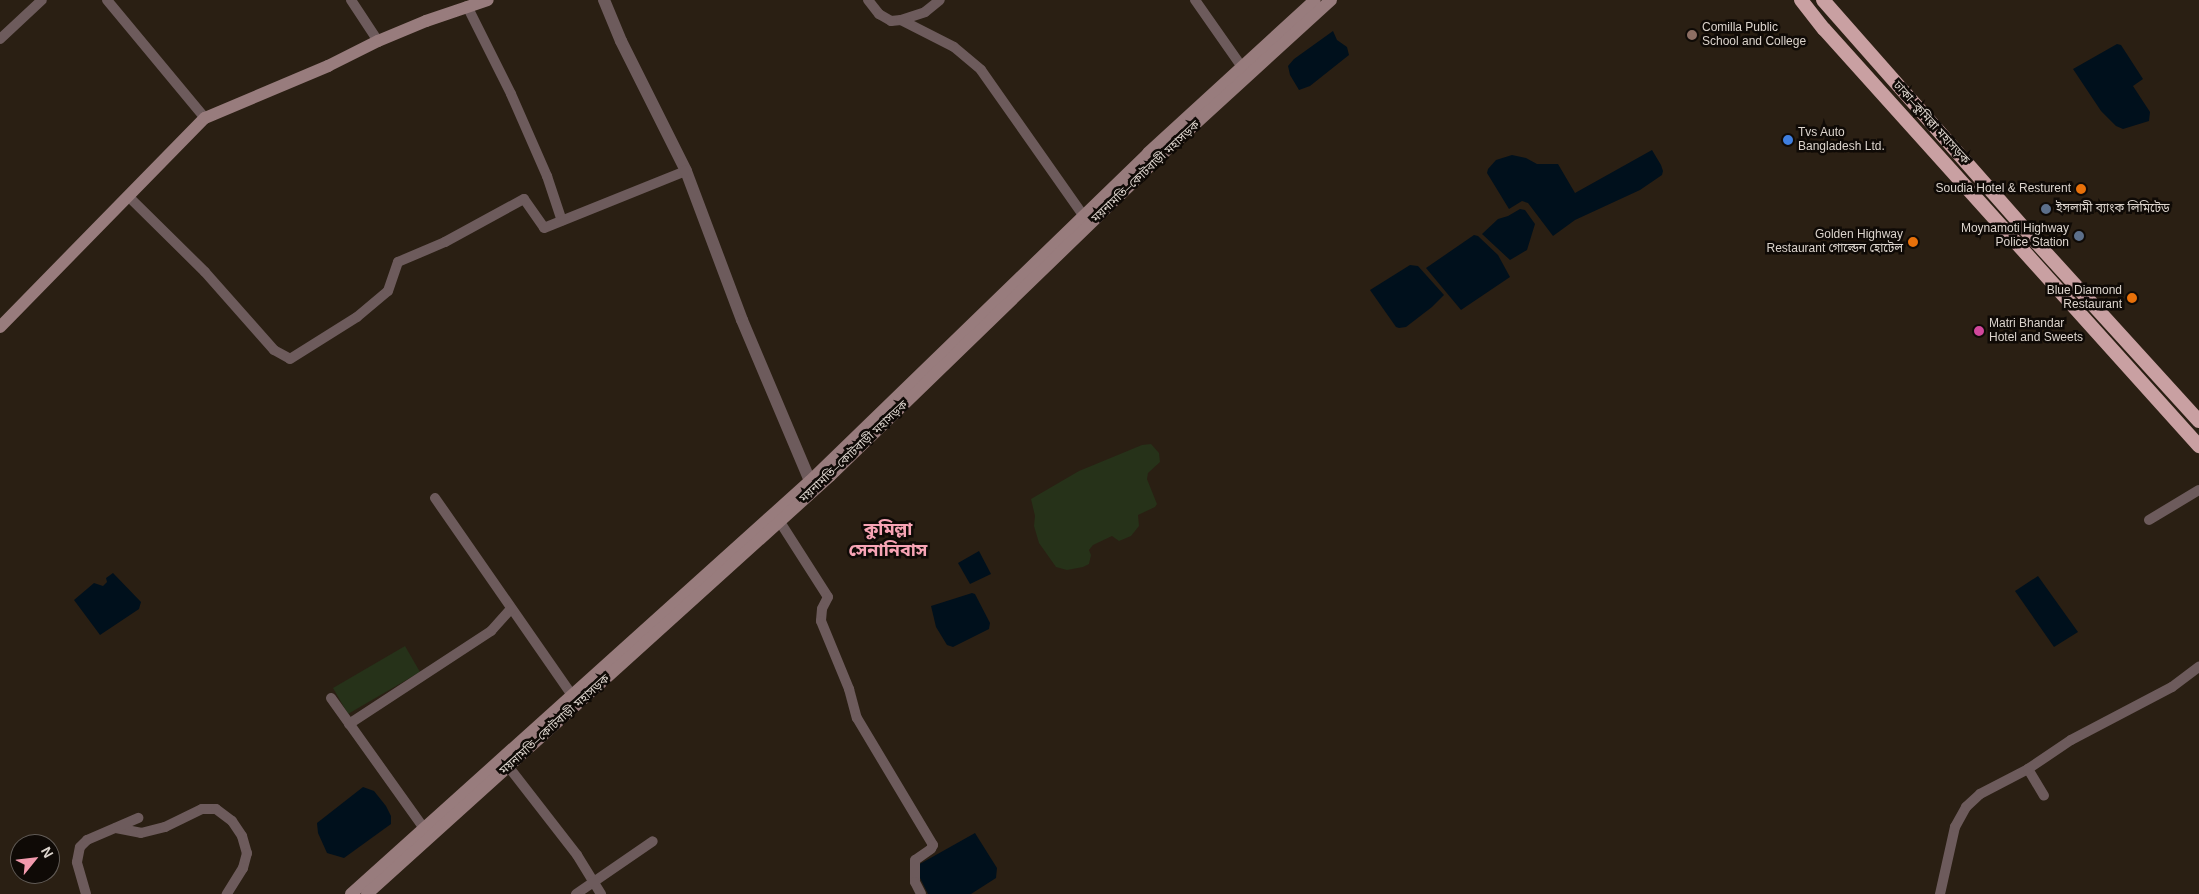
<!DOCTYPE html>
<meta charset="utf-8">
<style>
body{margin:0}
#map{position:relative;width:2199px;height:894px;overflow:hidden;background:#2a1f13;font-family:Arial,"Noto Sans Bengali",sans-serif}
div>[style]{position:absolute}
.green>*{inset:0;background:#263219}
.water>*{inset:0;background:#00101c}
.minor>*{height:10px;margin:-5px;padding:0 5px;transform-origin:5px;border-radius:5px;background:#6d5b5c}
.tertiary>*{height:12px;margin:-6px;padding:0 6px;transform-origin:6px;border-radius:6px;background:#6d5b5c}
.secondary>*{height:12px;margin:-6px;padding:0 6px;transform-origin:6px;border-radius:6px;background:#987c7d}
.trunk>*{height:14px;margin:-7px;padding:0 7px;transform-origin:7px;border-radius:7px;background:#c9a0a2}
.dots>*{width:14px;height:14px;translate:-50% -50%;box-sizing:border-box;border:2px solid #0f0a06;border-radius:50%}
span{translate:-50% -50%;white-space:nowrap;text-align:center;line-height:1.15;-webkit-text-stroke:5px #0f0a06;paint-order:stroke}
.poi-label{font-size:12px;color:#dcd4cd}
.left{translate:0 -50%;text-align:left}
.right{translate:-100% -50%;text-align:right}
.street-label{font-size:12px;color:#dcd4cd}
.district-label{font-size:18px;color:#f7a4b5;font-weight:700}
.north{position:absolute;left:10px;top:834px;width:50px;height:50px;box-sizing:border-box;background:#0f0a06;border:1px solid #615b56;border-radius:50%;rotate:61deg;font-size:14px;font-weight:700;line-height:20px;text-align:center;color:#dcd4cd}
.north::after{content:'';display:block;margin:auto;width:18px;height:22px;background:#f29aad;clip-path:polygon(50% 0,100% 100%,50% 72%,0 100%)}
</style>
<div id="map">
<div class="green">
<i style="clip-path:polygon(1151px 444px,1159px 453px,1160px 462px,1148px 473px,1147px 479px,1157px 504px,1155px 507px,1138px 515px,1139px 526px,1131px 536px,1119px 541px,1112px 536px,1093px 545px,1089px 550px,1091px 555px,1089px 564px,1083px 567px,1067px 570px,1056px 567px,1039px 543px,1034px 526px,1035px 516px,1031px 499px,1079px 471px,1142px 445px)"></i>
<i style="clip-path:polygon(405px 646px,420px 672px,348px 714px,333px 688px)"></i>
</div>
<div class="water">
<i style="clip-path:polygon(1333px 31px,1337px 40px,1347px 47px,1349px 55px,1310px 86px,1299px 90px,1290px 75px,1288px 66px,1294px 59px)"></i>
<i style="clip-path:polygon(2117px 44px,2121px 45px,2143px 79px,2133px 86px,2150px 112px,2149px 121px,2123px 129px,2116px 126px,2101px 111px,2073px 69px)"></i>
<i style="clip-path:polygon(1652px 150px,1661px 165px,1663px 171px,1662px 175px,1640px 190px,1575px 220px,1553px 236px,1528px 203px,1522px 201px,1509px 209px,1487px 173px,1488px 169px,1496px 160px,1512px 155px,1526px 158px,1537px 164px,1558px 164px,1575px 193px)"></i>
<i style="clip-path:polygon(1520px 209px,1525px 210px,1535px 224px,1527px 250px,1510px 260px,1482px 234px,1498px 219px,1508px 216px)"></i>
<i style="clip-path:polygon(1474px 235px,1478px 236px,1498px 255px,1510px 277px,1461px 310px,1426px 268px)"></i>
<i style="clip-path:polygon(1410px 265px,1418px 266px,1444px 295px,1432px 307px,1406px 327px,1399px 328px,1396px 327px,1370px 290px)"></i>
<i style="clip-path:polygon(979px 551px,991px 574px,970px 584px,958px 563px)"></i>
<i style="clip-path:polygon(113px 573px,141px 602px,139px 609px,100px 635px,74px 600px,94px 583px,103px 586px,107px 582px,106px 578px)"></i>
<i style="clip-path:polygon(2038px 576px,2078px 632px,2054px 647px,2015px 591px)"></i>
<i style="clip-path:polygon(972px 593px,975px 594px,990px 623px,989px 629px,953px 647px,947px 645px,936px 627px,931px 606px)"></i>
<i style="clip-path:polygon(363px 787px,374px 791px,386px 806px,391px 816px,391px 824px,344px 858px,327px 853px,318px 833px,317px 823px)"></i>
<i style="clip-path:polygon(975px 833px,997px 868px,996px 878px,971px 894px,928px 894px,918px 874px,918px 865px)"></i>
</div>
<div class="minor">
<i style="left:107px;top:0;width:153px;rotate:50.3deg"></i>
<i style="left:351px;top:0;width:49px;rotate:56.6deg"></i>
<i style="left:868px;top:0;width:18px;rotate:52deg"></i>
<i style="left:879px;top:14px;width:14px;rotate:30deg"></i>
<i style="left:891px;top:21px;width:10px;rotate:-6deg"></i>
<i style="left:901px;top:20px;width:25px;rotate:-18deg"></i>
<i style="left:925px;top:12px;width:19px;rotate:-39deg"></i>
<i style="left:1195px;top:0;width:82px;rotate:55deg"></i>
<i style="left:467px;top:6px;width:98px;rotate:63.4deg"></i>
<i style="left:511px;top:94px;width:90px;rotate:66.3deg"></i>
<i style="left:547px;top:176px;width:47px;rotate:71.6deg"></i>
<i style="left:901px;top:20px;width:59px;rotate:27deg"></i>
<i style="left:954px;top:47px;width:35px;rotate:40deg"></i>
<i style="left:981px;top:70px;width:186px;rotate:54.9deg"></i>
<i style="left:0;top:39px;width:57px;rotate:-42.9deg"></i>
<i style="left:128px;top:196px;width:108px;rotate:44.6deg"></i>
<i style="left:205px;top:272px;width:104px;rotate:48.5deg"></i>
<i style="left:274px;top:350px;width:18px;rotate:29deg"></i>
<i style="left:290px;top:359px;width:79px;rotate:-32.1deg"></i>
<i style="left:357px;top:317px;width:40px;rotate:-40deg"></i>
<i style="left:388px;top:291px;width:31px;rotate:-71deg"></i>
<i style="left:398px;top:262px;width:51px;rotate:-23.1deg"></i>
<i style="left:445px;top:242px;width:90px;rotate:-28.6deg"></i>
<i style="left:524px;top:199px;width:35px;rotate:55deg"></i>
<i style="left:544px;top:228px;width:153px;rotate:-21.9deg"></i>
<i style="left:435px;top:498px;width:240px;rotate:55.2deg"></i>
<i style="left:2149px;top:520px;width:58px;rotate:-31deg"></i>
<i style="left:780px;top:522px;width:89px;rotate:57.4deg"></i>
<i style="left:828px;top:597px;width:13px;rotate:117deg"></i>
<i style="left:822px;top:609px;width:12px;rotate:95deg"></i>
<i style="left:821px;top:621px;width:74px;rotate:67.6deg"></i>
<i style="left:849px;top:689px;width:30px;rotate:75deg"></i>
<i style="left:857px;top:718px;width:148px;rotate:59.1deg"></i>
<i style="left:933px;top:845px;width:4px;rotate:117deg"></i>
<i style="left:931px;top:849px;width:19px;rotate:145deg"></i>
<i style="left:915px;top:860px;width:22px;rotate:90deg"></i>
<i style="left:915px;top:882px;width:13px;rotate:63deg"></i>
<i style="left:331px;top:698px;width:158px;rotate:54.5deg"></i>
<i style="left:349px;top:724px;width:170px;rotate:-33.2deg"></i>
<i style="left:491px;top:631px;width:30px;rotate:-48deg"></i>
<i style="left:508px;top:766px;width:113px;rotate:52.2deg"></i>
<i style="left:577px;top:855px;width:46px;rotate:58.4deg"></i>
<i style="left:2028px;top:769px;width:31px;rotate:59deg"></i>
<i style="left:116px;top:828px;width:25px;rotate:11deg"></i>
<i style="left:141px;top:833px;width:25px;rotate:-14deg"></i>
<i style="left:165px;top:827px;width:41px;rotate:-25.9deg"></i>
<i style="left:202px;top:809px;width:14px"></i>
<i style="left:216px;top:809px;width:20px;rotate:37deg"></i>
<i style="left:232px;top:821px;width:18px;rotate:56deg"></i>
<i style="left:242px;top:836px;width:18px;rotate:74deg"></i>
<i style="left:247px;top:853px;width:16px;rotate:105deg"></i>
<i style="left:243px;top:868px;width:31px;rotate:122deg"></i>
<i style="left:86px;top:894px;width:33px;rotate:-106deg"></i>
<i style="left:77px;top:862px;width:15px;rotate:-79deg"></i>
<i style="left:80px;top:847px;width:10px;rotate:-45deg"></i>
<i style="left:87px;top:840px;width:56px;rotate:-23.3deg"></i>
<i style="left:576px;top:894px;width:93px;rotate:-34.5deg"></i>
<i style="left:1940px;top:894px;width:69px;rotate:-77.4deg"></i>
<i style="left:1955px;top:827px;width:23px;rotate:-61deg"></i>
<i style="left:1966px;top:807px;width:19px;rotate:-43deg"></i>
<i style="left:1980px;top:794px;width:54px;rotate:-27.5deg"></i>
<i style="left:2028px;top:769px;width:52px;rotate:-34deg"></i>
<i style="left:2071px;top:740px;width:114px;rotate:-27.7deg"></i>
<i style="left:2172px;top:687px;width:34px;rotate:-37deg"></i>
</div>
<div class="tertiary">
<i style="left:604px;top:0;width:44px;rotate:67.5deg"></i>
<i style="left:621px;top:41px;width:145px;rotate:63.4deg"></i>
<i style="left:686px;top:171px;width:159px;rotate:69.4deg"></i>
<i style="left:742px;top:320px;width:175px;rotate:67.1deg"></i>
<i style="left:810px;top:481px;width:9px;rotate:49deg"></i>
</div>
<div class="secondary">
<i style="left:0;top:327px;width:293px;rotate:-45.6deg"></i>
<i style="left:205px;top:118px;width:134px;rotate:-22.9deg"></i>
<i style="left:328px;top:66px;width:56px;rotate:-26.6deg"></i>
<i style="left:378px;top:41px;width:52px;rotate:-22.6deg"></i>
<i style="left:426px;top:21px;width:65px;rotate:-18.7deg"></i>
<i style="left:351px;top:894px;width:617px;rotate:-41.98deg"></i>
<i style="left:810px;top:481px;width:471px;rotate:-44.1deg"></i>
<i style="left:1148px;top:153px;width:226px;rotate:-42.5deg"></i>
<i style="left:367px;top:894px;width:624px;rotate:-42.08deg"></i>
<i style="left:830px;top:476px;width:473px;rotate:-44.1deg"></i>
<i style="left:1170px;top:147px;width:218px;rotate:-42.4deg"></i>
</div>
<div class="trunk">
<i style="left:1801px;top:0;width:37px;rotate:52deg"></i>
<i style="left:1824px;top:29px;width:561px;rotate:48.04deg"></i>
<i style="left:1823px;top:0;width:322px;rotate:48.6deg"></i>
<i style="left:2036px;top:242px;width:242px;rotate:47.7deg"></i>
</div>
<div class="dots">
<i style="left:1692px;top:35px;background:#8d6e63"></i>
<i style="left:1788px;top:140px;background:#3f7fe0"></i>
<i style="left:2081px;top:189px;background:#e8710a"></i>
<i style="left:2046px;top:209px;background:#5c6f8a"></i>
<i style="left:2079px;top:236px;background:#5c6f8a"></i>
<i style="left:1913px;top:242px;background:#e8710a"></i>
<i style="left:2132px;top:298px;background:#e8710a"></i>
<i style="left:1979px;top:331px;background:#d1479c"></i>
</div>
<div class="poi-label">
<span class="left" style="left:1702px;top:35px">Comilla Public<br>School and College</span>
<span class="left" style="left:1798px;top:140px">Tvs Auto<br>Bangladesh Ltd.</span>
<span class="right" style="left:2071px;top:189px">Soudia Hotel &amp; Resturent</span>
<span class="left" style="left:2056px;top:209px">ইসলামী ব্যাংক লিমিটেড</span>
<span class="right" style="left:2069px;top:236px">Moynamoti Highway<br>Police Station</span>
<span class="right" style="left:1903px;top:242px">Golden Highway<br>Restaurant গোল্ডেন হোটেল</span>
<span class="right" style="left:2122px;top:298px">Blue Diamond<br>Restaurant</span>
<span class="left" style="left:1989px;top:331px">Matri Bhandar<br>Hotel and Sweets</span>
</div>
<div class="street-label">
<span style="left:1931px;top:123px;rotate:48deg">ঢাকা–কুমিল্লা মহাসড়ক</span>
<span style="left:1146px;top:172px;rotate:-43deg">ময়নামতি–কোটবাড়ী মহাসড়ক</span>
<span style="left:854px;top:452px;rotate:-43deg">ময়নামতি–কোটবাড়ী মহাসড়ক</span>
<span style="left:555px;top:725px;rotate:-42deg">ময়নামতি–কোটবাড়ী মহাসড়ক</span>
</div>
<div class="district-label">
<span style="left:888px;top:540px">কুমিল্লা<br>সেনানিবাস</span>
</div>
<div class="north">N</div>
</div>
